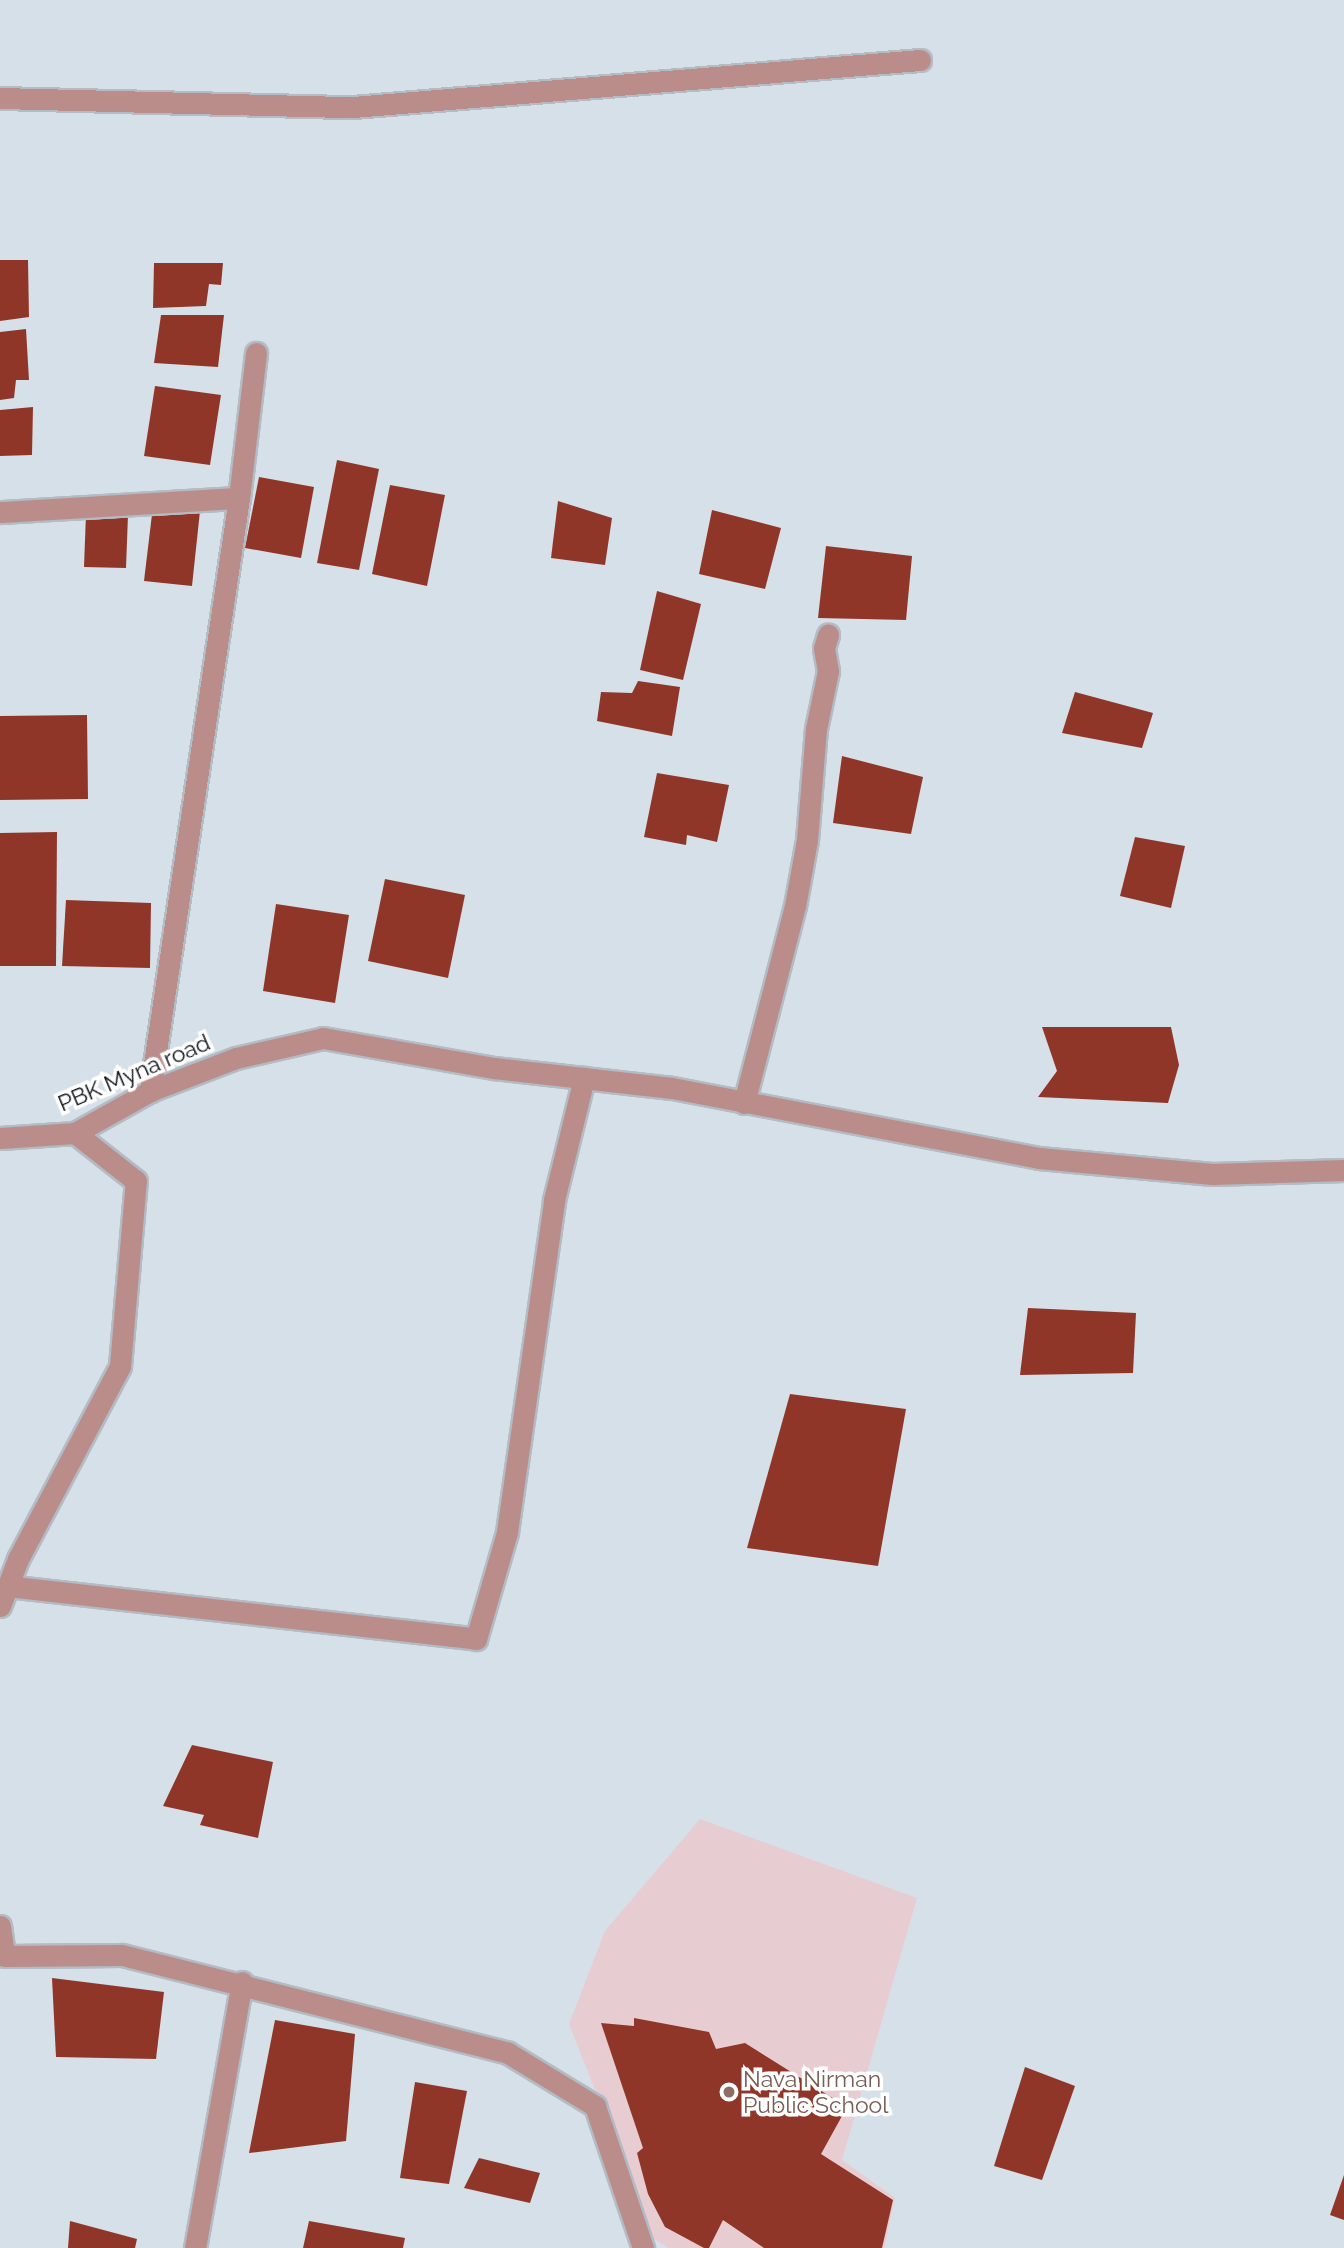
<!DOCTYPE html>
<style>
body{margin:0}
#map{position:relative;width:1344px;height:2248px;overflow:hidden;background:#d6e0e9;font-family:Raleway,sans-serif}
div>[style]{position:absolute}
.education>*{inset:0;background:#e7cdd1}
.building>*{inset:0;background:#903629}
.roads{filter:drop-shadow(2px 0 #b3bbc3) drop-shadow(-2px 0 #b3bbc3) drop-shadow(0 2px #b3bbc3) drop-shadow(0 -2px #b3bbc3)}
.minor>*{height:21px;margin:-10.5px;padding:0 10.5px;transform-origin:10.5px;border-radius:10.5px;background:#ba8d8b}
.dots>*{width:19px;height:19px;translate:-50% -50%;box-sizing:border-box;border:4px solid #fff;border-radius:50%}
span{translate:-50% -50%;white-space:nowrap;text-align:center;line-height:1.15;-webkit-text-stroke:7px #fff;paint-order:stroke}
.street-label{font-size:23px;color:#121518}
.education-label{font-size:23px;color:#785e54}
.left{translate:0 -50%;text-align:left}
</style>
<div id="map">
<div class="education">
<i style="clip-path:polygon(700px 1819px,917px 1898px,842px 2160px,895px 2198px,884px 2248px,669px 2248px,654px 2239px,569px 2024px,605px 1931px)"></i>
</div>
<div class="building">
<i style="clip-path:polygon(0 260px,28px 260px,29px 317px,0 321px)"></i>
<i style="clip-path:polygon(154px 263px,223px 263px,221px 285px,209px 284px,206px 306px,153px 308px)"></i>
<i style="clip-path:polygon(161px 315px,224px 315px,218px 367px,154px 363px)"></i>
<i style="clip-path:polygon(26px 329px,29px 380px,16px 380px,14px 398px,0 400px,0 332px)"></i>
<i style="clip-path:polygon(155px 386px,221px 395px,210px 465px,144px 456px)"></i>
<i style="clip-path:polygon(33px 407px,32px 455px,0 456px,0 410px)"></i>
<i style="clip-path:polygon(337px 460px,379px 469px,359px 570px,317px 563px)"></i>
<i style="clip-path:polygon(259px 477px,314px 487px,301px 558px,245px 548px)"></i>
<i style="clip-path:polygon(390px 485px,445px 495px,427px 586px,372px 574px)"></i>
<i style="clip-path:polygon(558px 501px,612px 518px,605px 565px,551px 558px)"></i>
<i style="clip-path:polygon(153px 506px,200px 511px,192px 586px,144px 581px)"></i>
<i style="clip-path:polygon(712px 510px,781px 528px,765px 589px,699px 574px)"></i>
<i style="clip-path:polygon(86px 514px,128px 515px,126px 568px,84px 567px)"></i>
<i style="clip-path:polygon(826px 546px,912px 556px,906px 620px,818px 618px)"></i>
<i style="clip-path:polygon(657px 591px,701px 604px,683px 680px,640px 670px)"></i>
<i style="clip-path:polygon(638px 681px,680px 687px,672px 736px,597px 721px,601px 692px,632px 693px)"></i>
<i style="clip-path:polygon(1075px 692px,1153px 713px,1142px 748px,1062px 733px)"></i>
<i style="clip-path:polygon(87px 715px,88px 799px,0 800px,0 716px)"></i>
<i style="clip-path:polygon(842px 756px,923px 777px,911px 834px,833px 823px)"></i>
<i style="clip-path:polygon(657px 773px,729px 785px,717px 842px,687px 835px,686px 845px,644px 837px)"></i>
<i style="clip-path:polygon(57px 832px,56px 966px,0 966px,0 833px)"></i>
<i style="clip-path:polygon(1135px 837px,1185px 846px,1171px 908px,1120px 896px)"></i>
<i style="clip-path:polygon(385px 879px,465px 895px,448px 978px,368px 961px)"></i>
<i style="clip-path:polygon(66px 900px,151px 903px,150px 968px,62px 966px)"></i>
<i style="clip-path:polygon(276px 904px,349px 915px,335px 1003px,263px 991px)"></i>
<i style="clip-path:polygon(1042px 1027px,1171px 1027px,1179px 1065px,1168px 1103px,1038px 1097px,1057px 1071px)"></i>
<i style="clip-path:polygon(1028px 1308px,1136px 1313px,1133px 1373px,1020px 1375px)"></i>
<i style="clip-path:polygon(790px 1394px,906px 1409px,878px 1566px,747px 1548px)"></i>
<i style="clip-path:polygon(192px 1745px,273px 1762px,258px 1838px,200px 1825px,204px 1815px,163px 1806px)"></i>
<i style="clip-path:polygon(52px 1978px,164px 1992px,156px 2059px,56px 2057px)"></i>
<i style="clip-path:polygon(634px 2018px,709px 2032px,716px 2049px,745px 2043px,847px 2107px,821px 2154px,893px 2200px,882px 2248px,764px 2248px,723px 2220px,709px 2248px,704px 2248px,665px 2227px,648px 2194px,637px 2153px,643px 2148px,601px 2023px,634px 2026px)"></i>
<i style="clip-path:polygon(275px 2020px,355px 2034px,346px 2141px,249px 2153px)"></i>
<i style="clip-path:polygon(1025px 2067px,1075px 2086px,1042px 2180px,994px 2166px)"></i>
<i style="clip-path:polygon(415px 2082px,467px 2091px,449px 2184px,400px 2178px)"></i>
<i style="clip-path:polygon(479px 2158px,540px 2173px,530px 2203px,464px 2188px)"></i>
<i style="clip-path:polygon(1344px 2175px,1344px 2220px,1330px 2215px)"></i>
<i style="clip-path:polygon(70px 2221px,137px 2239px,135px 2248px,68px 2248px)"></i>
<i style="clip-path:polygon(309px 2221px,405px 2238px,403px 2248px,303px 2248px)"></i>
</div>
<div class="roads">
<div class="minor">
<i style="left:0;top:98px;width:353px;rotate:1.5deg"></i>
<i style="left:353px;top:107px;width:569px;rotate:-4.74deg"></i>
<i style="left:239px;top:498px;width:146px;rotate:-83.3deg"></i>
<i style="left:0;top:512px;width:239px;rotate:-3.4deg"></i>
<i style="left:239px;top:498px;width:600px;rotate:98.54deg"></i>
<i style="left:744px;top:1103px;width:203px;rotate:-75.5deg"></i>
<i style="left:795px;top:906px;width:67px;rotate:-79.7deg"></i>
<i style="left:807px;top:840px;width:111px;rotate:-85.4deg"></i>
<i style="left:816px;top:729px;width:59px;rotate:-78.3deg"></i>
<i style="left:828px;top:671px;width:23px;rotate:-100deg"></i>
<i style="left:824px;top:648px;width:14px;rotate:-73deg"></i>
<i style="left:0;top:1138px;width:75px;rotate:-3.8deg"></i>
<i style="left:75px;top:1133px;width:86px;rotate:-29.2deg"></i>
<i style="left:150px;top:1091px;width:92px;rotate:-21deg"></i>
<i style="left:236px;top:1058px;width:89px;rotate:-12.9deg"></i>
<i style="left:323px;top:1038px;width:174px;rotate:10deg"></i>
<i style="left:494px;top:1068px;width:179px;rotate:6.4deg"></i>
<i style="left:672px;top:1088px;width:374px;rotate:10.8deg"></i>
<i style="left:1039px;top:1158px;width:174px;rotate:5.3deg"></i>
<i style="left:1212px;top:1174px;width:132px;rotate:-1.7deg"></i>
<i style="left:7px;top:1586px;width:472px;rotate:6.4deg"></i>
<i style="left:476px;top:1639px;width:111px;rotate:-73.8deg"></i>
<i style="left:507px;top:1532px;width:335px;rotate:-81.9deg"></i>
<i style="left:554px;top:1200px;width:126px;rotate:-76.2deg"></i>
<i style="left:0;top:1606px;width:50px;rotate:-69deg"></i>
<i style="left:18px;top:1559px;width:218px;rotate:-62.1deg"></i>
<i style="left:120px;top:1366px;width:186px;rotate:-85.1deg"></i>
<i style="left:136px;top:1181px;width:78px;rotate:-141.8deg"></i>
<i style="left:0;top:1926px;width:30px;rotate:82deg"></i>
<i style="left:4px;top:1956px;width:118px;rotate:-0.5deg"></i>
<i style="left:122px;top:1955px;width:398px;rotate:14.2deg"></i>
<i style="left:508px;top:2053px;width:102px;rotate:31.3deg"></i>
<i style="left:595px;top:2106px;width:150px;rotate:71.3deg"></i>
<i style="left:195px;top:2248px;width:270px;rotate:-80deg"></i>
</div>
</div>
<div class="dots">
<i style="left:729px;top:2092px;background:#8d6e63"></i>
</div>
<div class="street-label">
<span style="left:134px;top:1073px;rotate:-23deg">PBK Myna road</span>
</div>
<div class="education-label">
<span class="left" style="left:743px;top:2092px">Nava Nirman<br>Public School</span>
</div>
</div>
